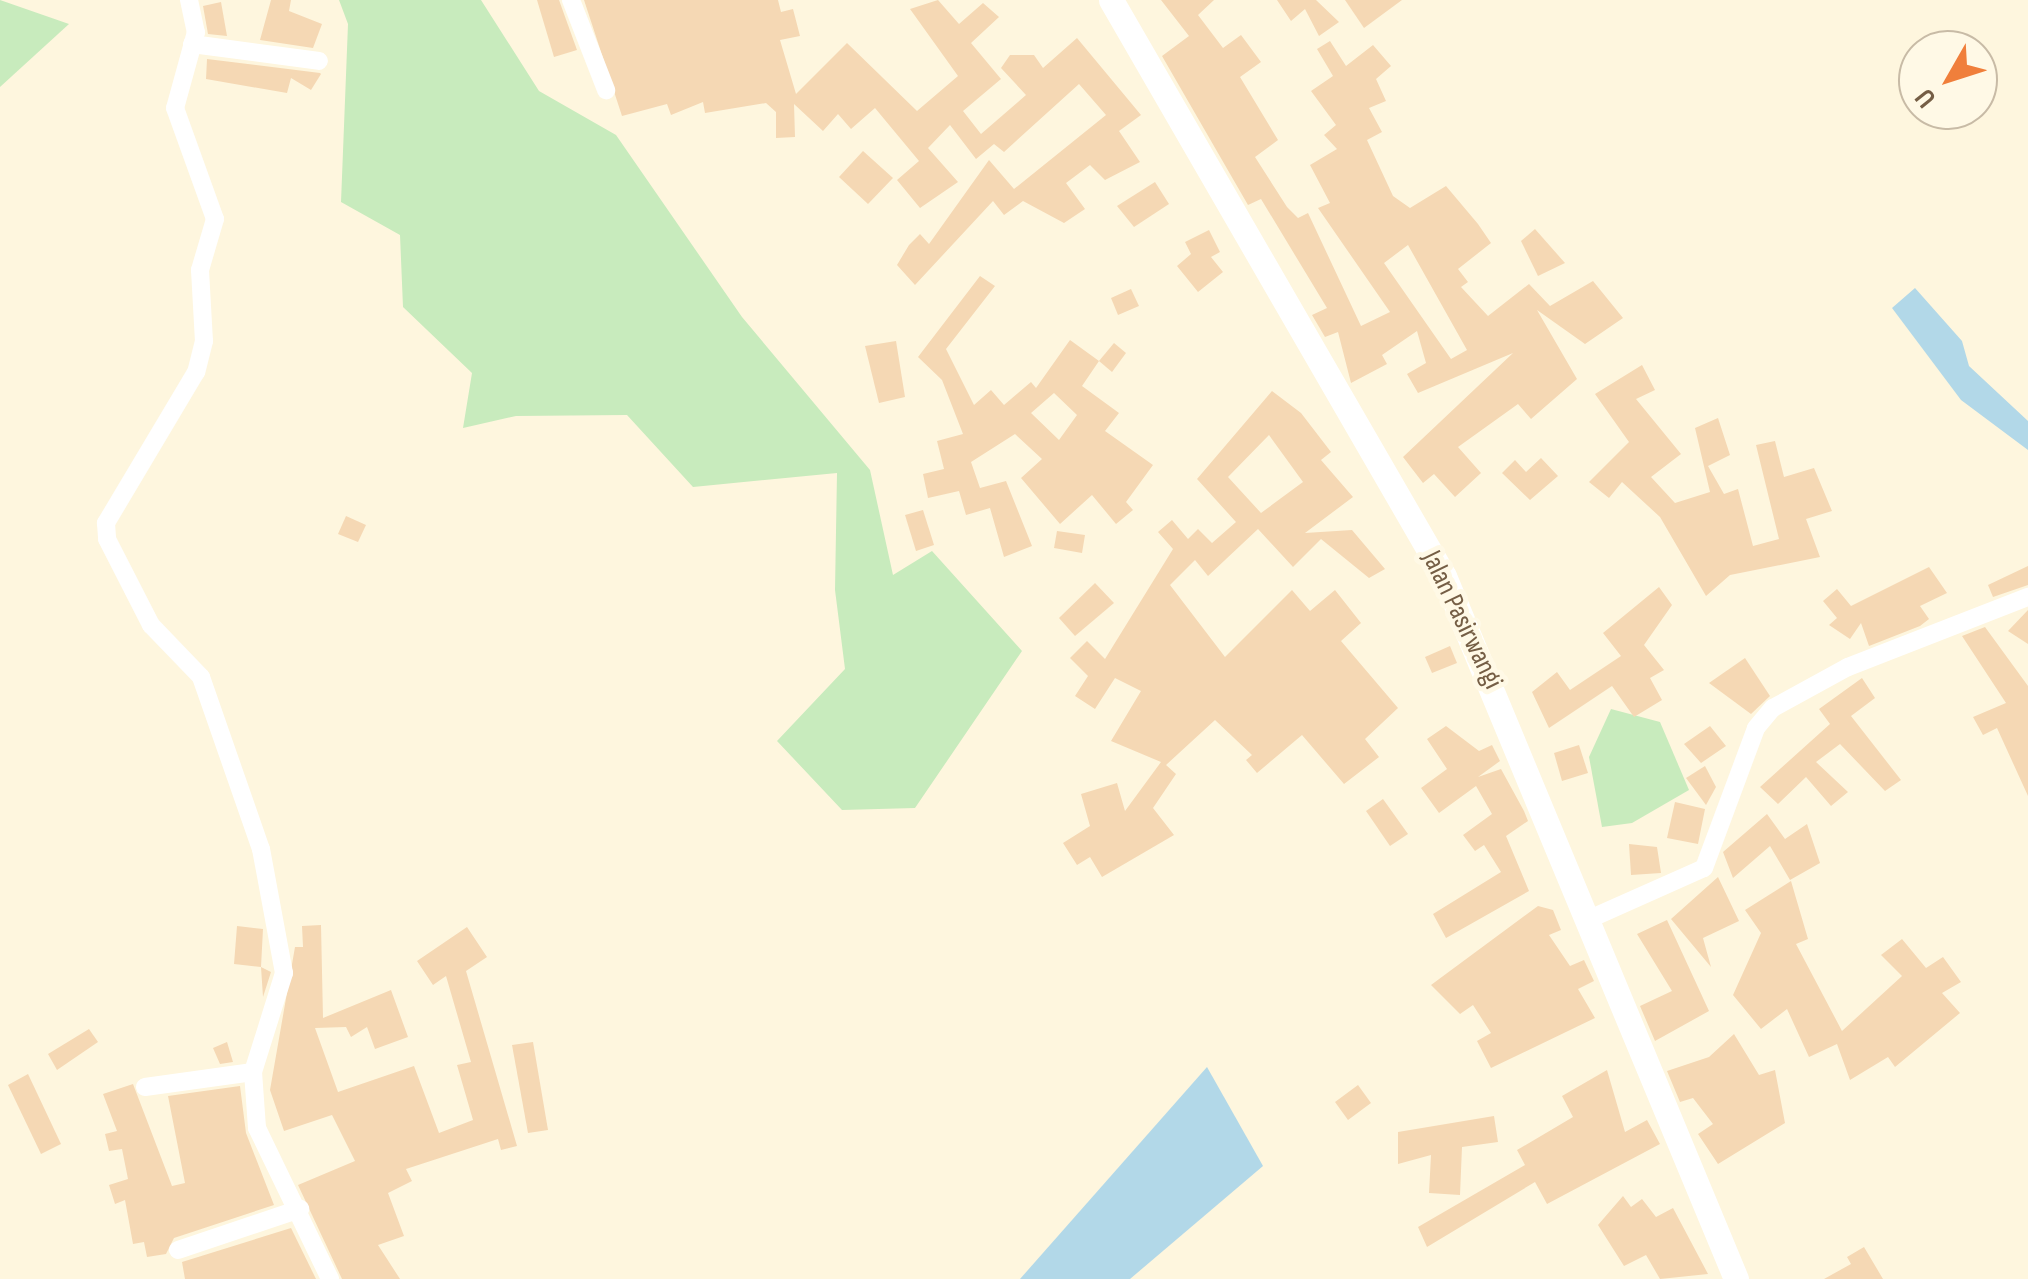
<!DOCTYPE html>
<style>
body{margin:0}
#map{position:relative;width:2028px;height:1279px;overflow:hidden;background:#fef6de;font-family:"Sofia Sans Condensed",sans-serif}
div>[style]{position:absolute}
.green>*{inset:0;background:#c8ebbd}
.water>*{inset:0;background:#b2d8e8}
.building>*{inset:0;background:#f5d8b4}
.street>*{height:18px;margin:-9px;padding:0 9px;transform-origin:9px;border-radius:9px;background:#fff}
.secondary>*{height:25px;margin:-12.5px;padding:0 12.5px;transform-origin:12.5px;border-radius:12.5px;background:#fff}
span{translate:-50% -50%;white-space:nowrap;text-align:center;line-height:1.15;-webkit-text-stroke:10px #fff9e6;paint-order:stroke}
.street-label{font-size:28px;color:#755e45}
.north{position:absolute;left:1898px;top:30px;width:100px;height:100px;box-sizing:border-box;background:#fff9e6;border:2px solid #c8bba6;border-radius:50%;rotate:231deg;font-size:28px;font-weight:700;line-height:40px;text-align:center;color:#755e45}
.north::after{content:'';display:block;margin:auto;width:35px;height:45px;background:#f07f3b;clip-path:polygon(50% 0,100% 100%,50% 72%,0 100%)}
</style>
<div id="map">
<div class="green">
<i style="clip-path:polygon(0 0,69px 24px,0 87px)"></i>
<i style="clip-path:polygon(339px 0,481px 0,539px 91px,616px 135px,742px 317px,870px 470px,893px 575px,932px 551px,1022px 651px,915px 808px,842px 810px,777px 741px,845px 669px,835px 590px,837px 473px,693px 487px,627px 415px,516px 416px,463px 428px,472px 373px,403px 307px,400px 235px,341px 202px,348px 24px)"></i>
<i style="clip-path:polygon(1611px 709px,1660px 722px,1689px 790px,1632px 823px,1602px 827px,1589px 757px)"></i>
</div>
<div class="water">
<i style="clip-path:polygon(1915px 288px,1962px 341px,1969px 366px,2028px 421px,2028px 450px,1961px 400px,1892px 308px)"></i>
<i style="clip-path:polygon(1207px 1067px,1263px 1166px,1130px 1279px,1020px 1279px)"></i>
</div>
<div class="building">
<i style="clip-path:polygon(271px 0,291px 0,289px 11px,322px 24px,313px 48px,260px 40px)"></i>
<i style="clip-path:polygon(537px 0,559px 0,577px 50px,554px 57px)"></i>
<i style="clip-path:polygon(584px 0,778px 0,781px 12px,793px 9px,800px 36px,780px 40px,796px 94px,847px 43px,917px 111px,958px 76px,910px 9px,938px 0,959px 24px,983px 3px,999px 17px,971px 43px,1001px 79px,963px 111px,981px 134px,1026px 95px,1001px 68px,1010px 55px,1034px 55px,1043px 68px,1077px 38px,1141px 115px,1119px 131px,1140px 162px,1105px 180px,1090px 165px,1066px 183px,1085px 209px,1064px 223px,1023px 201px,1004px 215px,993px 201px,915px 285px,897px 265px,909px 245px,920px 234px,929px 244px,989px 160px,1014px 189px,1106px 115px,1079px 84px,1004px 152px,994px 144px,976px 159px,950px 125px,928px 148px,958px 182px,920px 208px,897px 180px,919px 161px,875px 108px,851px 129px,838px 114px,823px 131px,794px 104px,795px 137px,776px 138px,776px 112px,766px 103px,705px 113px,703px 102px,671px 115px,667px 104px,622px 116px)"></i>
<i style="clip-path:polygon(evenodd,1161px 0,1214px 0,1198px 15px,1223px 48px,1241px 35px,1261px 62px,1240px 77px,1278px 140px,1255px 157px,1287px 207px,1298px 218px,1308px 213px,1361px 326px,1390px 312px,1318px 208px,1330px 203px,1310px 165px,1337px 149px,1324px 135px,1336px 125px,1311px 91px,1333px 76px,1317px 49px,1330px 41px,1346px 66px,1373px 45px,1391px 66px,1376px 79px,1386px 101px,1369px 108px,1382px 132px,1367px 140px,1393px 196px,1410px 208px,1446px 186px,1478px 224px,1491px 243px,1458px 269px,1468px 282px,1461px 287px,1488px 316px,1529px 284px,1550px 306px,1593px 281px,1623px 318px,1585px 344px,1537px 310px,1577px 379px,1531px 419px,1518px 404px,1458px 447px,1481px 473px,1455px 497px,1434px 474px,1423px 483px,1403px 457px,1513px 353px,1418px 393px,1407px 374px,1426px 363px,1417px 331px,1382px 355px,1387px 364px,1351px 383px,1338px 332px,1325px 337px,1312px 315px,1327px 308px,1261px 199px,1248px 205px,1162px 56px,1189px 36px,1161px 0,1408px 245px,1467px 350px,1451px 359px,1384px 263px,1408px 245px)"></i>
<i style="clip-path:polygon(1277px 0,1316px 0,1339px 22px,1319px 36px,1305px 9px,1291px 21px)"></i>
<i style="clip-path:polygon(1345px 0,1402px 0,1364px 28px)"></i>
<i style="clip-path:polygon(221px 2px,227px 36px,208px 34px,203px 6px)"></i>
<i style="clip-path:polygon(207px 59px,320px 73px,321px 74px,311px 90px,291px 78px,287px 93px,206px 79px)"></i>
<i style="clip-path:polygon(863px 151px,893px 178px,868px 204px,839px 177px)"></i>
<i style="clip-path:polygon(1155px 182px,1169px 204px,1134px 227px,1117px 206px)"></i>
<i style="clip-path:polygon(1535px 229px,1565px 263px,1538px 276px,1521px 241px)"></i>
<i style="clip-path:polygon(1209px 230px,1220px 252px,1211px 257px,1223px 272px,1198px 292px,1177px 266px,1191px 254px,1185px 242px)"></i>
<i style="clip-path:polygon(evenodd,980px 276px,995px 286px,946px 349px,974px 405px,991px 390px,1004px 405px,1031px 382px,1036px 388px,1070px 340px,1099px 361px,1082px 386px,1119px 413px,1105px 431px,1153px 465px,1126px 502px,1133px 510px,1116px 524px,1092px 495px,1060px 524px,1021px 478px,1042px 459px,1015px 434px,971px 462px,980px 488px,1006px 481px,1032px 546px,1004px 557px,990px 508px,966px 515px,959px 491px,928px 498px,923px 474px,944px 469px,937px 441px,963px 434px,942px 380px,918px 357px,980px 276px,1054px 393px,1077px 415px,1059px 440px,1031px 413px,1054px 393px)"></i>
<i style="clip-path:polygon(1131px 289px,1139px 306px,1118px 315px,1111px 298px)"></i>
<i style="clip-path:polygon(896px 341px,905px 397px,879px 403px,865px 346px)"></i>
<i style="clip-path:polygon(1114px 343px,1126px 353px,1112px 372px,1099px 361px)"></i>
<i style="clip-path:polygon(1642px 365px,1655px 390px,1636px 399px,1681px 454px,1651px 477px,1675px 503px,1710px 492px,1695px 428px,1718px 418px,1730px 455px,1708px 466px,1724px 494px,1738px 489px,1753px 546px,1779px 539px,1756px 445px,1775px 441px,1784px 477px,1814px 468px,1832px 511px,1806px 519px,1820px 557px,1730px 575px,1706px 596px,1660px 517px,1622px 482px,1609px 498px,1589px 482px,1629px 442px,1595px 394px)"></i>
<i style="clip-path:polygon(evenodd,1272px 391px,1301px 413px,1331px 452px,1321px 460px,1353px 497px,1305px 533px,1352px 530px,1385px 569px,1369px 578px,1321px 539px,1293px 567px,1258px 529px,1208px 576px,1195px 560px,1170px 585px,1225px 657px,1292px 590px,1310px 611px,1335px 590px,1361px 623px,1341px 641px,1398px 708px,1365px 739px,1379px 757px,1344px 784px,1302px 735px,1257px 773px,1246px 760px,1252px 755px,1215px 720px,1166px 765px,1176px 774px,1153px 808px,1174px 835px,1102px 877px,1090px 857px,1077px 865px,1063px 843px,1090px 826px,1081px 794px,1117px 783px,1125px 811px,1161px 762px,1111px 741px,1141px 691px,1115px 678px,1095px 709px,1075px 696px,1088px 676px,1070px 658px,1087px 641px,1105px 659px,1173px 549px,1158px 532px,1172px 520px,1188px 539px,1198px 529px,1212px 543px,1236px 522px,1197px 479px,1272px 391px,1269px 435px,1303px 482px,1261px 513px,1228px 477px,1269px 435px)"></i>
<i style="clip-path:polygon(1541px 458px,1558px 476px,1530px 500px,1502px 473px,1515px 460px,1526px 472px)"></i>
<i style="clip-path:polygon(923px 510px,934px 545px,916px 551px,905px 515px)"></i>
<i style="clip-path:polygon(346px 516px,366px 525px,358px 542px,338px 534px)"></i>
<i style="clip-path:polygon(1057px 531px,1085px 535px,1082px 553px,1054px 548px)"></i>
<i style="clip-path:polygon(2028px 566px,2028px 585px,1993px 597px,1988px 585px)"></i>
<i style="clip-path:polygon(1929px 567px,1947px 593px,1920px 606px,1929px 619px,1920px 626px,1869px 646px,1861px 623px,1850px 639px,1829px 625px,1837px 618px,1823px 601px,1837px 589px,1851px 606px)"></i>
<i style="clip-path:polygon(1095px 583px,1114px 603px,1075px 636px,1059px 618px)"></i>
<i style="clip-path:polygon(1659px 587px,1672px 605px,1644px 645px,1664px 670px,1650px 678px,1662px 700px,1634px 717px,1612px 686px,1549px 728px,1532px 692px,1557px 672px,1570px 690px,1621px 656px,1603px 633px)"></i>
<i style="clip-path:polygon(2028px 610px,2028px 644px,2008px 631px)"></i>
<i style="clip-path:polygon(1985px 627px,2028px 686px,2028px 796px,1997px 728px,1983px 735px,1973px 717px,2006px 703px,1962px 636px)"></i>
<i style="clip-path:polygon(1450px 646px,1457px 663px,1432px 673px,1425px 657px)"></i>
<i style="clip-path:polygon(1745px 658px,1770px 696px,1751px 714px,1709px 683px)"></i>
<i style="clip-path:polygon(1862px 678px,1875px 698px,1851px 716px,1901px 780px,1885px 791px,1840px 744px,1816px 762px,1848px 792px,1831px 806px,1806px 777px,1778px 804px,1760px 787px,1830px 724px,1819px 709px)"></i>
<i style="clip-path:polygon(1446px 726px,1479px 751px,1492px 745px,1500px 761px,1478px 777px,1501px 769px,1524px 811px,1528px 821px,1506px 836px,1529px 891px,1446px 938px,1433px 914px,1501px 872px,1484px 845px,1475px 851px,1463px 835px,1492px 814px,1476px 786px,1439px 813px,1421px 788px,1447px 769px,1427px 739px)"></i>
<i style="clip-path:polygon(1710px 726px,1726px 746px,1701px 763px,1684px 744px)"></i>
<i style="clip-path:polygon(1579px 745px,1588px 773px,1562px 781px,1554px 753px)"></i>
<i style="clip-path:polygon(1705px 766px,1716px 787px,1706px 805px,1686px 778px)"></i>
<i style="clip-path:polygon(1383px 799px,1408px 834px,1390px 846px,1366px 811px)"></i>
<i style="clip-path:polygon(1675px 802px,1705px 809px,1698px 844px,1667px 838px)"></i>
<i style="clip-path:polygon(1767px 814px,1785px 839px,1807px 824px,1820px 863px,1790px 880px,1770px 846px,1733px 878px,1723px 852px)"></i>
<i style="clip-path:polygon(1629px 844px,1657px 847px,1661px 873px,1631px 875px)"></i>
<i style="clip-path:polygon(1718px 877px,1739px 921px,1703px 938px,1711px 967px,1671px 919px)"></i>
<i style="clip-path:polygon(1791px 881px,1808px 939px,1796px 944px,1842px 1031px,1902px 976px,1881px 955px,1902px 939px,1926px 968px,1943px 957px,1961px 982px,1942px 993px,1960px 1013px,1895px 1067px,1888px 1057px,1850px 1080px,1837px 1044px,1809px 1057px,1787px 1009px,1761px 1029px,1733px 995px,1761px 933px,1745px 910px)"></i>
<i style="clip-path:polygon(1538px 906px,1553px 910px,1561px 930px,1549px 935px,1570px 966px,1584px 960px,1594px 981px,1578px 989px,1595px 1018px,1491px 1068px,1477px 1041px,1491px 1033px,1473px 1005px,1460px 1014px,1431px 985px)"></i>
<i style="clip-path:polygon(1667px 920px,1709px 1011px,1655px 1041px,1640px 1006px,1672px 991px,1637px 934px)"></i>
<i style="clip-path:polygon(321px 925px,323px 1018px,391px 990px,408px 1037px,375px 1049px,367px 1027px,351px 1037px,346px 1027px,315px 1028px,338px 1092px,414px 1066px,439px 1133px,473px 1120px,457px 1065px,471px 1062px,446px 976px,433px 985px,417px 961px,467px 927px,487px 957px,466px 971px,517px 1146px,501px 1150px,498px 1139px,406px 1169px,412px 1181px,388px 1193px,404px 1236px,378px 1245px,400px 1279px,342px 1279px,298px 1185px,355px 1161px,332px 1115px,284px 1131px,270px 1090px,295px 947px,303px 947px,302px 926px)"></i>
<i style="clip-path:polygon(237px 926px,263px 929px,261px 967px,271px 972px,263px 997px,261px 967px,234px 964px)"></i>
<i style="clip-path:polygon(89px 1029px,98px 1042px,57px 1070px,48px 1054px)"></i>
<i style="clip-path:polygon(1734px 1034px,1759px 1075px,1775px 1070px,1785px 1123px,1718px 1164px,1698px 1134px,1713px 1124px,1693px 1098px,1680px 1102px,1667px 1071px,1709px 1057px)"></i>
<i style="clip-path:polygon(227px 1042px,233px 1062px,220px 1064px,213px 1048px)"></i>
<i style="clip-path:polygon(533px 1042px,548px 1130px,528px 1133px,512px 1045px)"></i>
<i style="clip-path:polygon(1607px 1070px,1625px 1132px,1647px 1120px,1660px 1144px,1547px 1204px,1535px 1182px,1427px 1247px,1418px 1227px,1525px 1165px,1517px 1150px,1573px 1117px,1562px 1096px)"></i>
<i style="clip-path:polygon(28px 1074px,61px 1144px,41px 1154px,8px 1085px)"></i>
<i style="clip-path:polygon(133px 1084px,172px 1186px,185px 1183px,168px 1096px,240px 1086px,246px 1133px,274px 1205px,174px 1238px,166px 1254px,147px 1257px,144px 1242px,133px 1244px,125px 1200px,115px 1204px,109px 1185px,128px 1179px,122px 1149px,109px 1151px,105px 1134px,117px 1131px,103px 1094px)"></i>
<i style="clip-path:polygon(1358px 1085px,1371px 1103px,1348px 1120px,1335px 1102px)"></i>
<i style="clip-path:polygon(1494px 1116px,1498px 1142px,1462px 1147px,1460px 1195px,1429px 1193px,1431px 1155px,1398px 1164px,1398px 1132px)"></i>
<i style="clip-path:polygon(1623px 1196px,1631px 1207px,1642px 1199px,1656px 1217px,1673px 1208px,1708px 1274px,1660px 1279px,1646px 1255px,1624px 1266px,1598px 1225px)"></i>
<i style="clip-path:polygon(291px 1228px,316px 1279px,185px 1279px,182px 1262px)"></i>
<i style="clip-path:polygon(1864px 1247px,1883px 1279px,1824px 1279px,1851px 1264px,1847px 1257px)"></i>
</div>
<div class="street">
<i style="left:189px;top:0;width:33px;rotate:78deg"></i>
<i style="left:196px;top:32px;width:79px;rotate:105.4deg"></i>
<i style="left:175px;top:108px;width:118px;rotate:70.2deg"></i>
<i style="left:215px;top:219px;width:53px;rotate:106.4deg"></i>
<i style="left:200px;top:270px;width:71px;rotate:86.8deg"></i>
<i style="left:204px;top:341px;width:32px;rotate:104deg"></i>
<i style="left:196px;top:372px;width:176px;rotate:120.8deg"></i>
<i style="left:106px;top:523px;width:16px;rotate:86deg"></i>
<i style="left:107px;top:539px;width:97px;rotate:62.9deg"></i>
<i style="left:151px;top:625px;width:72px;rotate:46.1deg"></i>
<i style="left:201px;top:677px;width:182px;rotate:70.8deg"></i>
<i style="left:261px;top:849px;width:126px;rotate:79.5deg"></i>
<i style="left:284px;top:973px;width:104px;rotate:107.4deg"></i>
<i style="left:253px;top:1072px;width:56px;rotate:85.9deg"></i>
<i style="left:257px;top:1128px;width:168px;rotate:64.2deg"></i>
<i style="left:571px;top:0;width:97px;rotate:68.7deg"></i>
<i style="left:192px;top:44px;width:128px;rotate:7.6deg"></i>
<i style="left:1585px;top:921px;width:130px;rotate:-24deg"></i>
<i style="left:1704px;top:868px;width:149px;rotate:-69.6deg"></i>
<i style="left:1756px;top:728px;width:26px;rotate:-50deg"></i>
<i style="left:1773px;top:708px;width:85px;rotate:-28.7deg"></i>
<i style="left:1848px;top:667px;width:193px;rotate:-21.3deg"></i>
<i style="left:145px;top:1087px;width:109px;rotate:-7.9deg"></i>
<i style="left:178px;top:1250px;width:129px;rotate:-18.6deg"></i>
</div>
<div class="secondary">
<i style="left:1111px;top:0;width:665px;rotate:59.97deg"></i>
<i style="left:1444px;top:576px;width:761px;rotate:67.44deg"></i>
</div>
<div class="street-label">
<span style="left:1462px;top:620px;rotate:64deg">Jalan Pasirwangi</span>
</div>
<div class="north">U</div>
</div>
